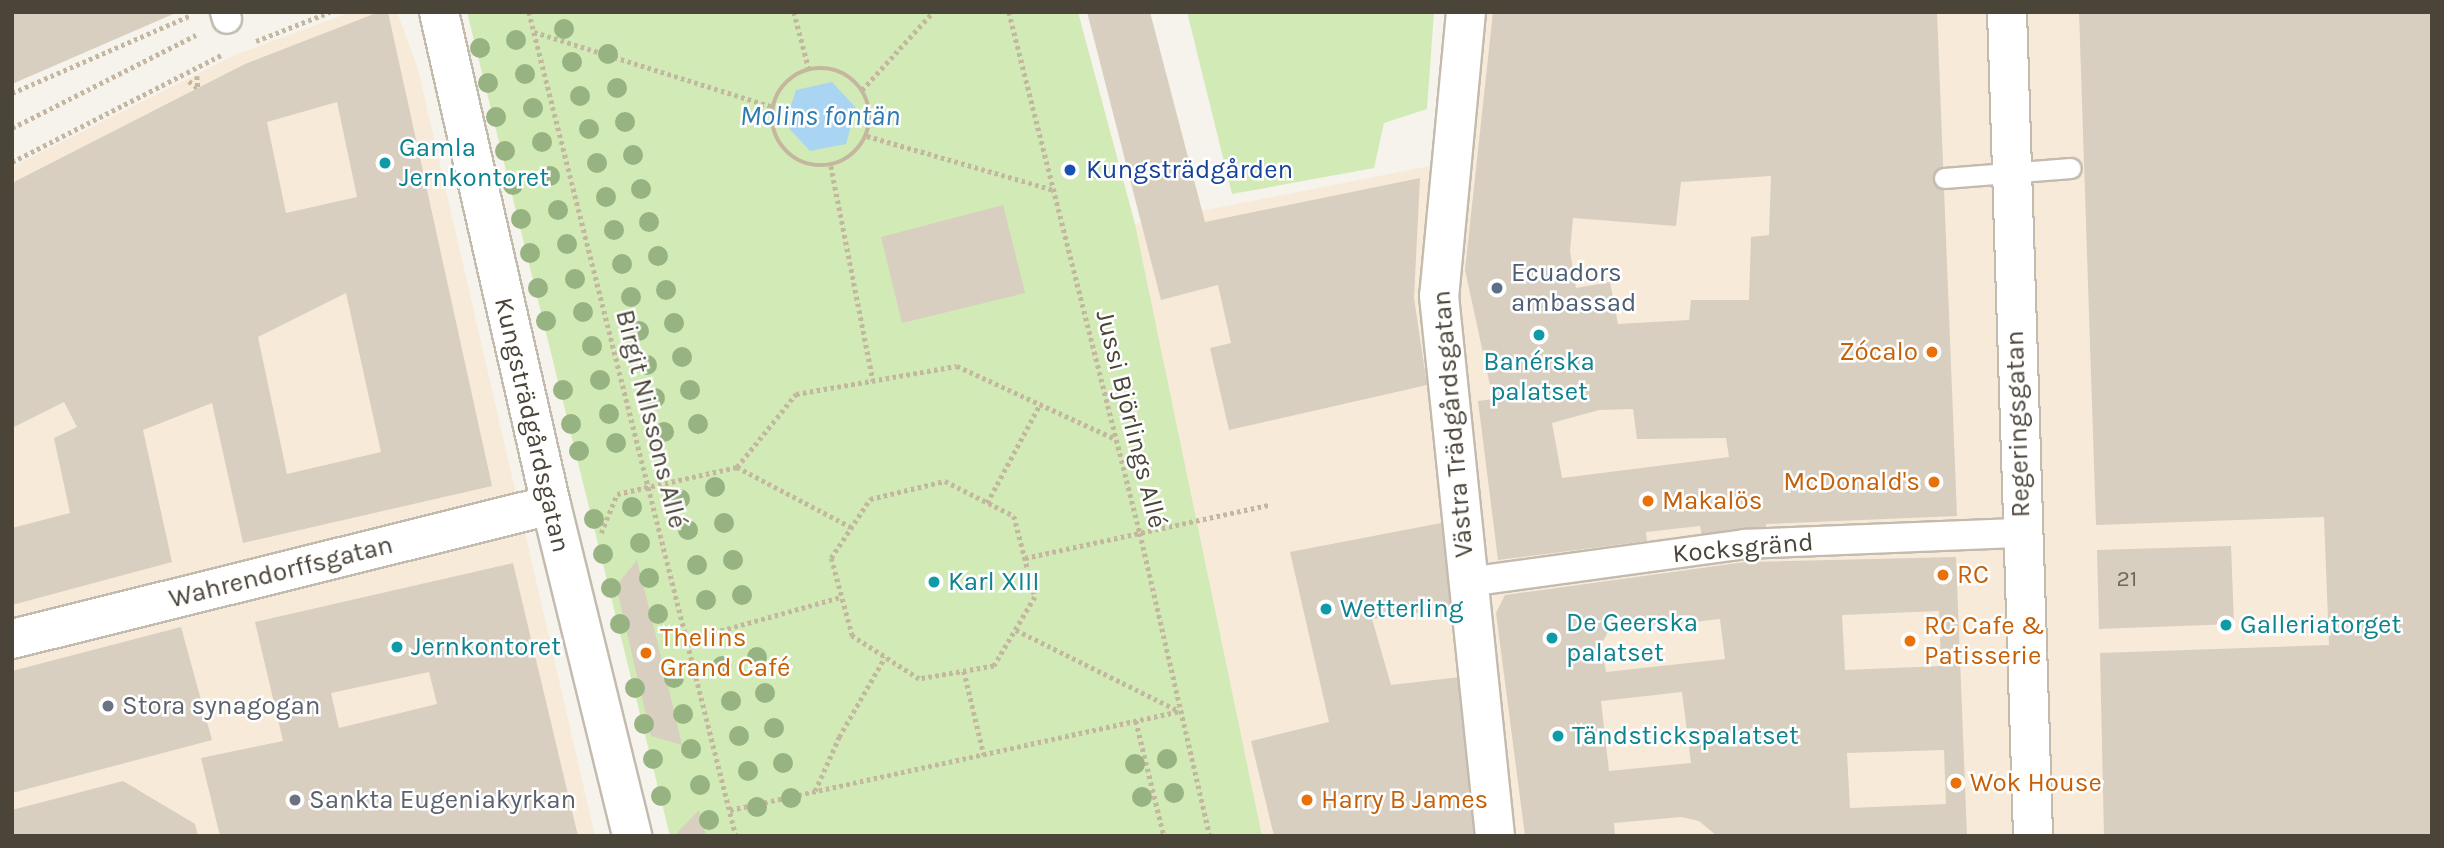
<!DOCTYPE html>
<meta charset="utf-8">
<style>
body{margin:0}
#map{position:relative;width:2444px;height:848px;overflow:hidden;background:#f6f3ec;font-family:Karla,sans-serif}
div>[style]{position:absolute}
.commercial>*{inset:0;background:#f7ead8}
.green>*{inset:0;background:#d2eab5}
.water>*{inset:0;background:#a9d4f2}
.building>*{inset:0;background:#d8cfc1}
.path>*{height:4.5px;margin-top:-2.25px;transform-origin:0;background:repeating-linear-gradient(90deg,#c4b79f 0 3.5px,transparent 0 7px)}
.path>.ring{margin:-2.25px;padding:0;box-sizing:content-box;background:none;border:4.5px solid #c4b79f;border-radius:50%}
.roads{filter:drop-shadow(2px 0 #c2bbae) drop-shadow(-2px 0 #c2bbae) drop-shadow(0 2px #c2bbae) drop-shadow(0 -2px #c2bbae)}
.service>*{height:19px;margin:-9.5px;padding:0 9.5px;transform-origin:9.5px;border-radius:9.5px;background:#fff}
.pedestrian>*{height:28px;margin:-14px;padding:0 14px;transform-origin:14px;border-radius:14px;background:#fff}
.minor>*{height:38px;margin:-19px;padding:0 19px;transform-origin:19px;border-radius:19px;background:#fff}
.tertiary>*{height:38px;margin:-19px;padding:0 19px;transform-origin:19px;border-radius:19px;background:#fff}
.trees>*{width:20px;height:20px;margin:-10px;border-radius:50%;background:#97b381}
.dots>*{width:19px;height:19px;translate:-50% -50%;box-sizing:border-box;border:4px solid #fff;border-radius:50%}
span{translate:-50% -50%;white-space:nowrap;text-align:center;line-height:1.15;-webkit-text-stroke:5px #fff;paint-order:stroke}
.number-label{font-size:23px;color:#6e675b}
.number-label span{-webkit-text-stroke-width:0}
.culture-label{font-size:26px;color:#0d838f}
.left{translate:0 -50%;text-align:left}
.transit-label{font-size:26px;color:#164399}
.service-label{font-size:26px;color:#4e5e75}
.food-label{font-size:26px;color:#c56008}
.right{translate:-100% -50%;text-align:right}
.street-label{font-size:26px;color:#4b4439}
.worship-label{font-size:26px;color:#5b616d}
.water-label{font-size:28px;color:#2e7ab2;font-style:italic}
.frame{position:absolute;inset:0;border:14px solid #4b4439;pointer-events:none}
</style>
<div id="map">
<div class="commercial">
<i style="clip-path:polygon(351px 12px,397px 12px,418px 69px,595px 836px,12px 836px,12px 167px,237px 54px)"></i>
<i style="clip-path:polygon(1484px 12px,2432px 12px,2432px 836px,1262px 836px,1135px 224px,1470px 158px)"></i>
</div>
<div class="green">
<i style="clip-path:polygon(467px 12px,1078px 12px,1135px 224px,1262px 836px,670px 836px)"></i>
<i style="clip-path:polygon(1187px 12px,1434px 12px,1427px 109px,1384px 123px,1374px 168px,1232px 194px)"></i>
</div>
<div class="water">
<i style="clip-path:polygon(832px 82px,856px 108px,846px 144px,810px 151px,785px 124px,796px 90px)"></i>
</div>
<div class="building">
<i style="clip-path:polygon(12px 12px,178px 12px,12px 84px)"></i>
<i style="clip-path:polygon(evenodd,379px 12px,388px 12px,492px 486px,243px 543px,212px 403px,143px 430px,172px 562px,12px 605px,12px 528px,70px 513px,54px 438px,77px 427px,64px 402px,12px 428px,12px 183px,245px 64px,379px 12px,337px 102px,357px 197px,286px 213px,267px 122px,337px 102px,379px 12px,346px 293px,381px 452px,287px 474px,258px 337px,346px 293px)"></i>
<i style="clip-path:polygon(1087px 12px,1150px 12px,1205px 222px,1420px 178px,1414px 298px,1427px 385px,1229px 430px,1210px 348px,1231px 343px,1218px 285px,1161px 300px)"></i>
<i style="clip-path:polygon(evenodd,1493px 12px,1937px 12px,1957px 516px,1766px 524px,1766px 530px,1702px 536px,1700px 526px,1646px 532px,1647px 541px,1498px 560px,1478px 401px,1493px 399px,1465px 270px,1493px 12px,1771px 176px,1769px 235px,1751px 237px,1749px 300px,1691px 300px,1689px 320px,1618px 324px,1610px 282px,1576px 288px,1570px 251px,1573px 218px,1676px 226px,1681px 182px,1771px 176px,1493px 12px,1633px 409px,1637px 439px,1726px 438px,1729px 457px,1562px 478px,1552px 423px,1599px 410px,1633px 409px)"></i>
<i style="clip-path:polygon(2079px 12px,2432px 12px,2432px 836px,2104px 836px,2100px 653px,2329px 645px,2324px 517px,2096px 525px)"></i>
<i style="clip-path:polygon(1003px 205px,1025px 293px,902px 323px,881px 237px)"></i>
<i style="clip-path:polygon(1441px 523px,1452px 608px,1372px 619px,1391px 685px,1460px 677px,1474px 836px,1274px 836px,1251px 741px,1329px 722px,1290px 552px)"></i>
<i style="clip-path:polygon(2231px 546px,2234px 624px,2099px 629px,2097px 550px)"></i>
<i style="clip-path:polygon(evenodd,1956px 557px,1967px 836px,1717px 836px,1699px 821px,1681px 817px,1614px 823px,1615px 836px,1525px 836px,1496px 613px,1505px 595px,1745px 562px,1956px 557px,1939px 611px,1941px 666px,1845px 670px,1842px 615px,1939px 611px,1956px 557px,1720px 619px,1725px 659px,1606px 672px,1601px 645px,1608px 632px,1720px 619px,1956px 557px,1682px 692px,1691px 763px,1609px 771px,1601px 701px,1682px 692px,1956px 557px,1944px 750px,1946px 804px,1850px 808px,1847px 753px,1944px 750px)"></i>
<i style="clip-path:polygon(637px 560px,657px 640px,682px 745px,651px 736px,616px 586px)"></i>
<i style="clip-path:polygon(evenodd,513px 563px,578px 836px,220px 836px,201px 758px,283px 741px,255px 622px,513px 563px,429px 672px,437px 704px,339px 728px,331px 693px,429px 672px)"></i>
<i style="clip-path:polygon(181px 627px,212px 740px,12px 793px,12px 671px)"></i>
<i style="clip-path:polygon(123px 781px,195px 824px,198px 836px,12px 836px,12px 810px)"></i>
<i style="clip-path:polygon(699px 810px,706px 836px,677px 836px,677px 833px)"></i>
</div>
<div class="path">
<i style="left:529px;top:12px;width:850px;rotate:75.9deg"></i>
<i style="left:794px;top:12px;width:59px;rotate:75.3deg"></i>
<i style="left:1009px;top:12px;width:537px;rotate:75.89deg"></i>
<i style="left:1140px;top:533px;width:311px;rotate:77deg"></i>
<i style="left:534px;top:32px;width:250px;rotate:17.4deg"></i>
<i style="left:256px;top:41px;width:79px;rotate:-21.4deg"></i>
<i class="ring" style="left:772px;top:68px;width:93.5px;height:93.5px"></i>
<i style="left:197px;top:76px;width:11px;rotate:85deg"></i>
<i style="left:189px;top:81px;width:11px;rotate:38deg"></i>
<i style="left:862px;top:90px;width:105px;rotate:-47.7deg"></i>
<i style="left:12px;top:93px;width:193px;rotate:-23.5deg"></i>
<i style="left:12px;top:128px;width:206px;rotate:-26.8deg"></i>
<i style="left:867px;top:136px;width:195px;rotate:16.1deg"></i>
<i style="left:12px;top:162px;width:235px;rotate:-27.1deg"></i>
<i style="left:831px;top:166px;width:219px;rotate:78.9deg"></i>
<i style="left:737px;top:467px;width:129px;rotate:27.8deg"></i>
<i style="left:945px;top:481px;width:77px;rotate:26.9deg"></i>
<i style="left:1014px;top:516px;width:84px;rotate:75.5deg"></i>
<i style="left:1035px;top:597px;width:80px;rotate:120.7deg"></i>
<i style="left:994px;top:666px;width:76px;rotate:170.2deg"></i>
<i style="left:919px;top:679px;width:80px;rotate:-147.3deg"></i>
<i style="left:852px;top:636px;width:81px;rotate:-105.1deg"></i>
<i style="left:831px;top:558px;width:71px;rotate:-56.5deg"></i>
<i style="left:870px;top:499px;width:77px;rotate:-13.5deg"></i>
<i style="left:987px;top:503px;width:112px;rotate:-61.8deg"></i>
<i style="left:601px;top:533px;width:42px;rotate:-67.7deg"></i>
<i style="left:617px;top:494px;width:123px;rotate:-12.7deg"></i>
<i style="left:737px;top:467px;width:94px;rotate:-51.1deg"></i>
<i style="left:796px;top:394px;width:163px;rotate:-9.9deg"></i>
<i style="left:957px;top:366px;width:175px;rotate:24.7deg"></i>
<i style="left:1025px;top:558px;width:250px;rotate:-12.3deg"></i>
<i style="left:1016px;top:630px;width:182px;rotate:26.4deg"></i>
<i style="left:687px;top:640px;width:160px;rotate:-15.6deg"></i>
<i style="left:964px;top:671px;width:86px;rotate:76.6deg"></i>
<i style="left:1136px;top:721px;width:118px;rotate:76.3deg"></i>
<i style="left:815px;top:791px;width:59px;rotate:-66deg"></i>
<i style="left:839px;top:737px;width:92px;rotate:-60.1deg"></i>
<i style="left:730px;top:810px;width:461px;rotate:-12.4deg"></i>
</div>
<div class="roads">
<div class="service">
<i style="left:1944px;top:178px;width:127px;rotate:-4.5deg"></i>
</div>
<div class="pedestrian">
<i style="left:225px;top:12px;width:7px;rotate:74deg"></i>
<i style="left:1468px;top:582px;width:280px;rotate:-7.8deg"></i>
<i style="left:1745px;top:544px;width:276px;rotate:-2.3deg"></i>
</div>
<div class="minor">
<i style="left:439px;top:12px;width:506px;rotate:77.2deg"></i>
<i style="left:551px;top:505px;width:341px;rotate:76.2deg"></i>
<i style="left:1466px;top:12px;width:285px;rotate:95.4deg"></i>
<i style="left:1439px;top:296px;width:543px;rotate:84.08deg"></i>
<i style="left:12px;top:639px;width:555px;rotate:-13.96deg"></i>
</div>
<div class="tertiary">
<i style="left:2007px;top:12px;width:824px;rotate:88.19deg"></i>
</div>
</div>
<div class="trees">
<i style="left:564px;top:29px"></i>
<i style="left:516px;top:40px"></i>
<i style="left:480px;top:48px"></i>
<i style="left:608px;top:54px"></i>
<i style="left:572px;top:62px"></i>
<i style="left:525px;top:74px"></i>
<i style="left:488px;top:83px"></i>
<i style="left:617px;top:88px"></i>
<i style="left:580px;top:96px"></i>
<i style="left:533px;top:108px"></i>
<i style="left:496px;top:117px"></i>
<i style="left:625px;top:122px"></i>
<i style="left:589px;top:129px"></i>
<i style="left:542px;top:142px"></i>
<i style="left:505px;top:151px"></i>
<i style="left:633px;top:155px"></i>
<i style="left:597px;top:163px"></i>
<i style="left:550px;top:176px"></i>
<i style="left:513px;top:185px"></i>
<i style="left:641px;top:189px"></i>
<i style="left:606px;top:197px"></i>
<i style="left:558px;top:210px"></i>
<i style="left:521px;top:219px"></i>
<i style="left:649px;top:222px"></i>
<i style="left:614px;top:230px"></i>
<i style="left:567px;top:244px"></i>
<i style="left:530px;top:253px"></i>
<i style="left:658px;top:256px"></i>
<i style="left:622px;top:264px"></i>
<i style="left:575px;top:279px"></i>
<i style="left:538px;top:288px"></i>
<i style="left:666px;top:290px"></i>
<i style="left:631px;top:297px"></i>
<i style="left:583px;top:312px"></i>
<i style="left:546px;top:321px"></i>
<i style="left:674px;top:323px"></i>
<i style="left:639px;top:331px"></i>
<i style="left:592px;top:346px"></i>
<i style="left:682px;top:357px"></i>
<i style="left:647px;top:365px"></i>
<i style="left:600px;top:380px"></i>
<i style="left:563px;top:390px"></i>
<i style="left:690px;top:390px"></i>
<i style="left:655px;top:398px"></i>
<i style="left:609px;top:414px"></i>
<i style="left:571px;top:424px"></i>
<i style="left:698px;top:424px"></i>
<i style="left:664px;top:432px"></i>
<i style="left:616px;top:443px"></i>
<i style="left:579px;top:451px"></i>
<i style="left:715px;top:487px"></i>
<i style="left:680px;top:499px"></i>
<i style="left:632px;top:507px"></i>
<i style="left:594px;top:519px"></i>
<i style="left:724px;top:523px"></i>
<i style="left:688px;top:530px"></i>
<i style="left:640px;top:543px"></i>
<i style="left:603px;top:554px"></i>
<i style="left:733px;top:560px"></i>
<i style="left:697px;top:565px"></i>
<i style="left:649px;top:578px"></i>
<i style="left:611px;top:588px"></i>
<i style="left:742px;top:595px"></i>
<i style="left:706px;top:600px"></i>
<i style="left:658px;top:614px"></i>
<i style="left:620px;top:624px"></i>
<i style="left:757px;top:657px"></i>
<i style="left:722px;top:666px"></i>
<i style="left:674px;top:678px"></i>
<i style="left:635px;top:688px"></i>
<i style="left:765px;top:693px"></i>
<i style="left:731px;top:701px"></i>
<i style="left:683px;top:714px"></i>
<i style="left:644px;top:724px"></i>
<i style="left:774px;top:728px"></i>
<i style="left:739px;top:736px"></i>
<i style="left:691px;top:749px"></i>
<i style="left:653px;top:759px"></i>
<i style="left:1167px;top:759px"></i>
<i style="left:783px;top:763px"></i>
<i style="left:1135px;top:764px"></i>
<i style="left:748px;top:771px"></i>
<i style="left:700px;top:785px"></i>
<i style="left:1174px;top:793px"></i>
<i style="left:661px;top:796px"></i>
<i style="left:1142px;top:797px"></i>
<i style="left:791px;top:798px"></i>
<i style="left:757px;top:807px"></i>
<i style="left:709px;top:820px"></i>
</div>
<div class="dots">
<i style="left:385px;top:163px;background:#0f9aa8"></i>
<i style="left:1070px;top:170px;background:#1a4fb4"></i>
<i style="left:1497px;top:288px;background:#5c6f8a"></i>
<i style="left:1539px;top:335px;background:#0f9aa8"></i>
<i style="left:1932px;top:352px;background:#e8710a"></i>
<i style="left:1934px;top:482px;background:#e8710a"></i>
<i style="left:1648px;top:501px;background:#e8710a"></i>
<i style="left:1943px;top:575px;background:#e8710a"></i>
<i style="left:934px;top:582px;background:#0f9aa8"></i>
<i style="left:1326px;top:609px;background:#0f9aa8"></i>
<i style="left:2226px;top:625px;background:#0f9aa8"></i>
<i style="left:1552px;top:638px;background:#0f9aa8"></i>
<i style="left:1910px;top:641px;background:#e8710a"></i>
<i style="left:397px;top:647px;background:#0f9aa8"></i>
<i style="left:646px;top:653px;background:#e8710a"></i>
<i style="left:108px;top:706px;background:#6b7280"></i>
<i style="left:1558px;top:736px;background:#0f9aa8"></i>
<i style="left:1956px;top:783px;background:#e8710a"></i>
<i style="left:295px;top:800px;background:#6b7280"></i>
<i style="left:1307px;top:800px;background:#e8710a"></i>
</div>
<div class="number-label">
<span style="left:2127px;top:579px">21</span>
</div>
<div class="culture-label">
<span class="left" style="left:399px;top:163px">Gamla<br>Jernkontoret</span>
<span style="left:1539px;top:377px">Banérska<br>palatset</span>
<span class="left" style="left:948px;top:582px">Karl XIII</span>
<span class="left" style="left:1340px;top:609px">Wetterling</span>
<span class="left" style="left:1566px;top:638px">De Geerska<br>palatset</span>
<span class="left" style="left:2240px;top:625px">Galleriatorget</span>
<span class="left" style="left:411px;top:647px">Jernkontoret</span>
<span class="left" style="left:1572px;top:736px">Tändstickspalatset</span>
</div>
<div class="transit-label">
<span class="left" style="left:1086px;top:170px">Kungsträdgården</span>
</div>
<div class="service-label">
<span class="left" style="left:1511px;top:288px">Ecuadors<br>ambassad</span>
</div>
<div class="food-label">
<span class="right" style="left:1918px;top:352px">Zócalo</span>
<span class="right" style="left:1920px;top:482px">McDonald's</span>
<span class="left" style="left:1662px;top:501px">Makalös</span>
<span class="left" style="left:1957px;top:575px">RC</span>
<span class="left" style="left:1924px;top:641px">RC Cafe &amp;<br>Patisserie</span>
<span class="left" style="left:660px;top:653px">Thelins<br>Grand Café</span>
<span class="left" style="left:1970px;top:783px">Wok House</span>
<span class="left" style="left:1321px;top:800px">Harry B James</span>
</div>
<div class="street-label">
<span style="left:651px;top:419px;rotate:76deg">Birgit Nilssons Allé</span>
<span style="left:1131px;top:419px;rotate:76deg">Jussi Björlings Allé</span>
<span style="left:1453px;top:424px;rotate:-95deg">Västra Trädgårdsgatan</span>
<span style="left:2018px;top:424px;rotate:-92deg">Regeringsgatan</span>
<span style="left:532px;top:425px;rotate:77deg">Kungsträdgårdsgatan</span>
<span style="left:1743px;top:548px;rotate:-5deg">Kocksgränd</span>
<span style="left:281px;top:572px;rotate:-14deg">Wahrendorffsgatan</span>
</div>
<div class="worship-label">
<span class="left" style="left:122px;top:706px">Stora synagogan</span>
<span class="left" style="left:309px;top:800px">Sankta Eugeniakyrkan</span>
</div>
<div class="water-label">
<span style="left:820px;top:116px">Molins fontän</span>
</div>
<div class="frame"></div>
</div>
